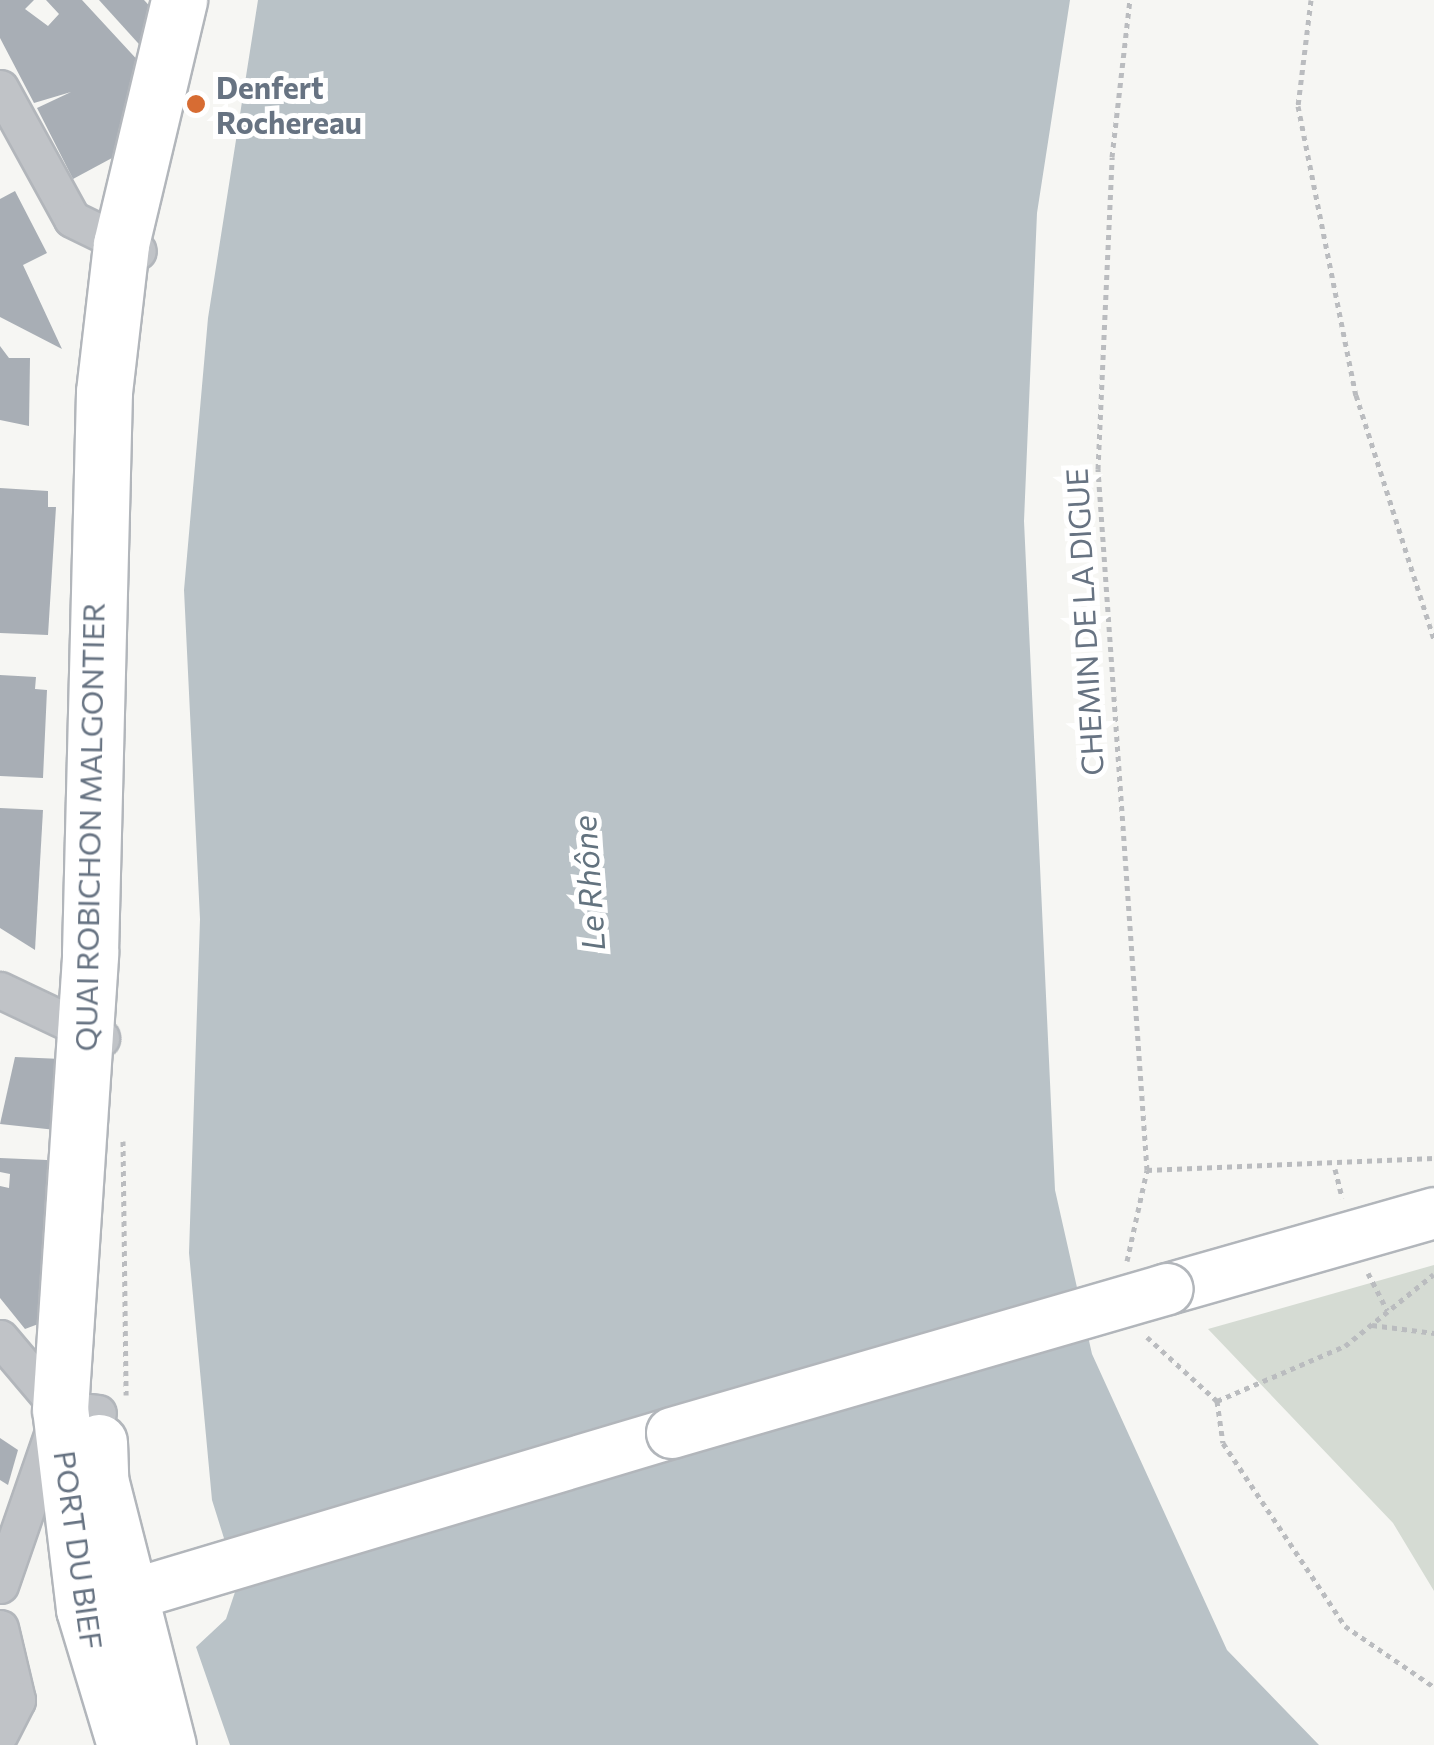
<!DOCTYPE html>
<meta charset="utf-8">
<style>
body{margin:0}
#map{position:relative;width:1434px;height:1745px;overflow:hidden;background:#f6f6f3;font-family:Commissioner,sans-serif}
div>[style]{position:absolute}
.green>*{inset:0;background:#d5dbd3}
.water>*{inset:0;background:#b9c2c7}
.building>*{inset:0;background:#a8aeb5}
.path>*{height:5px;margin-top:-2.5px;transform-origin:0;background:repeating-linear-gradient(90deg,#babcbf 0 5px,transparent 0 10px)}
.roads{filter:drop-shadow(2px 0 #b2b6bb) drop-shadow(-2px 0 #b2b6bb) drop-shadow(0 2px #b2b6bb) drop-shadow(0 -2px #b2b6bb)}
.street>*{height:35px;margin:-17.5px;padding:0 17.5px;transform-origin:17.5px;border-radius:17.5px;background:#c0c3c7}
.secondary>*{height:50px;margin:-25px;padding:0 25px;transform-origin:25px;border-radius:25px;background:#fff}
.primary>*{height:55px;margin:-27.5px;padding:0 27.5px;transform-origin:27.5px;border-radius:27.5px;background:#fff}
.bridges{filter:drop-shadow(2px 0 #b2b6bb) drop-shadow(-2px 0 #b2b6bb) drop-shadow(0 2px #b2b6bb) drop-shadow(0 -2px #b2b6bb)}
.secondary-bridge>*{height:50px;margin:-25px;padding:0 25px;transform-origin:25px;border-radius:25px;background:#fff}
.dots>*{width:28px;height:28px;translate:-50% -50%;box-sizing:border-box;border:5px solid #fff;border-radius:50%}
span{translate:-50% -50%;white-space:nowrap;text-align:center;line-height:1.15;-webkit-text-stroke:10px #fff;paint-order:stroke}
.poi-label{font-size:30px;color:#677382;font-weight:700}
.left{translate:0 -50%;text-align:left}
.street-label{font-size:30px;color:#677382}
.water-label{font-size:32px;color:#63737f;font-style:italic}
</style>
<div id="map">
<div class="green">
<i style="clip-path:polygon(1434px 1265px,1434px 1591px,1393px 1523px,1208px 1329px)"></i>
</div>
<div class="water">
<i style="clip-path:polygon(258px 0,1070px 0,1037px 213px,1024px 521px,1055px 1190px,1092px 1354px,1227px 1650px,1319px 1745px,230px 1745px,196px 1647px,226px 1619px,238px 1583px,212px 1500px,189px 1253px,200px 919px,184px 590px,208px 318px)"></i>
</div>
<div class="building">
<i style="clip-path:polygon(0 0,34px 0,25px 9px,48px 26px,59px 14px,46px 0,82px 0,143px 66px,118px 131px,129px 139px,125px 151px,73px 179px,37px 108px,71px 92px,34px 103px,0 38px)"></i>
<i style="clip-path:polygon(99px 0,144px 0,157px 14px,147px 53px)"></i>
<i style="clip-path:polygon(15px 191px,47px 253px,23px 265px,62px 349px,0 317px,0 199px)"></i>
<i style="clip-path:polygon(0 346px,9px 358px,30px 358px,29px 426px,0 420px)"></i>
<i style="clip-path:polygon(0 488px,48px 491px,48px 507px,56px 507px,48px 635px,0 633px)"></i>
<i style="clip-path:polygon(0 675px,36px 677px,35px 689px,47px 690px,43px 778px,0 776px)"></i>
<i style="clip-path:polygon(0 808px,43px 810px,35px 950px,0 928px)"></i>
<i style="clip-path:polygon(15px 1057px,62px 1059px,56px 1130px,0 1124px)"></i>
<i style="clip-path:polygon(0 1158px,47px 1160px,53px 1177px,41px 1323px,25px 1329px,0 1298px,0 1186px,9px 1188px,10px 1174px,0 1172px)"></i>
<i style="clip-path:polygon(0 1438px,18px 1450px,8px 1485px,0 1480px)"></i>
</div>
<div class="path">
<i style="left:1311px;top:0;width:107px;rotate:97deg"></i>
<i style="left:1298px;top:106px;width:295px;rotate:78.7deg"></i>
<i style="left:1356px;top:395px;width:257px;rotate:72.3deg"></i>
<i style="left:123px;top:1141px;width:254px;rotate:89.3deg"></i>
<i style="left:1335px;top:1169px;width:30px;rotate:76deg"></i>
<i style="left:1147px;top:1170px;width:287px;rotate:-2.4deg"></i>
<i style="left:1127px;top:1261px;width:93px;rotate:-77.6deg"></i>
<i style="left:1147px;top:1170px;width:703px;rotate:-94deg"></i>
<i style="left:1098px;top:469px;width:312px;rotate:-87.4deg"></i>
<i style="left:1112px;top:157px;width:158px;rotate:-83.5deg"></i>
<i style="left:1368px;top:1273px;width:42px;rotate:62.8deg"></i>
<i style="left:1372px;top:1325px;width:63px;rotate:7.4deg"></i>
<i style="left:1147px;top:1337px;width:95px;rotate:42.4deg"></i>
<i style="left:1217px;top:1401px;width:42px;rotate:81.9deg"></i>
<i style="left:1223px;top:1443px;width:220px;rotate:56.3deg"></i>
<i style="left:1345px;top:1626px;width:108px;rotate:34.4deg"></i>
<i style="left:1217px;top:1401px;width:139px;rotate:-23.3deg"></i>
<i style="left:1345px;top:1346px;width:114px;rotate:-39deg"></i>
</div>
<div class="roads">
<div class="street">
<i style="left:0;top:88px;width:149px;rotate:61.2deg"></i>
<i style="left:72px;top:219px;width:73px;rotate:25.9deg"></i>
<i style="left:0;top:990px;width:112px;rotate:25.4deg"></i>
<i style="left:0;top:1338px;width:93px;rotate:49.8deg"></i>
<i style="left:60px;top:1409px;width:38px;rotate:6deg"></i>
<i style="left:0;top:1585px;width:165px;rotate:-70.9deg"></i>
<i style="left:0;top:1628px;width:74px;rotate:76.7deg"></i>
<i style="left:17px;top:1700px;width:38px;rotate:117deg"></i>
</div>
<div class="secondary">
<i style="left:1168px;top:1289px;width:277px;rotate:-15.9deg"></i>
<i style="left:94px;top:1606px;width:603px;rotate:-16.66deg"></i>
</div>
<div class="primary">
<i style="left:99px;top:1442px;width:37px;rotate:88deg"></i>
<i style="left:100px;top:1479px;width:275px;rotate:75.7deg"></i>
<i style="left:125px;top:1745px;width:142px;rotate:-106.8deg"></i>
<i style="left:84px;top:1609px;width:201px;rotate:-96.8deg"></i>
<i style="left:60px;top:1409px;width:457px;rotate:-86.2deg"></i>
<i style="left:90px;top:953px;width:561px;rotate:-88.57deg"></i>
<i style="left:104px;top:392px;width:149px;rotate:-83.4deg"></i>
<i style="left:121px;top:244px;width:251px;rotate:-76.6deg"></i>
</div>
</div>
<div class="bridges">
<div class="secondary-bridge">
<i style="left:672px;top:1433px;width:516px;rotate:-16.19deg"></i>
</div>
</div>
<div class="dots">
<i style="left:196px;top:104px;background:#d76c33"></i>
</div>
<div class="poi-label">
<span class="left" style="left:216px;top:104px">Denfert<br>Rochereau</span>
</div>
<div class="street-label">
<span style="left:1084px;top:622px;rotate:-93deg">CHEMIN DE LA DIGUE</span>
<span style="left:89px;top:827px;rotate:-89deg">QUAI ROBICHON MALGONTIER</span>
<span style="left:79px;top:1550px;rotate:82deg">PORT DU BIEF</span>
</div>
<div class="water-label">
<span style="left:588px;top:883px;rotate:-94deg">Le Rhône</span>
</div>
</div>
